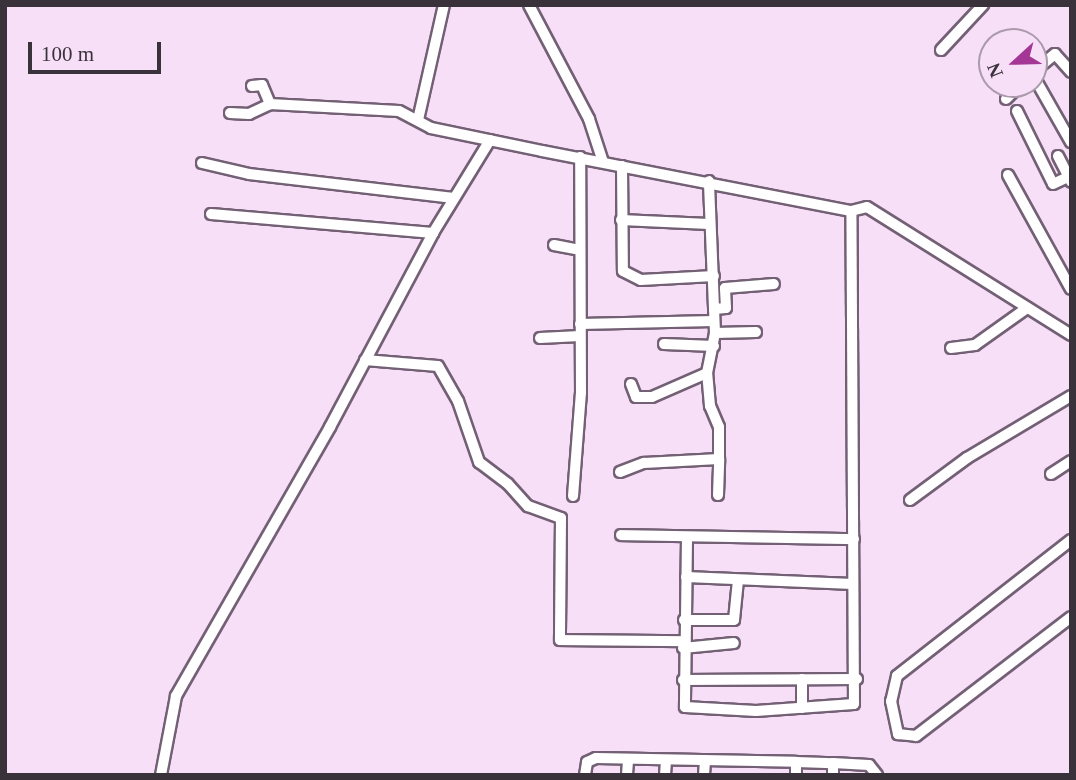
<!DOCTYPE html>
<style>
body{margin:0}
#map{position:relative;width:1076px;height:780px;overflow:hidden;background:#f6dff7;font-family:Georgia,serif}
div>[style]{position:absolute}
.roads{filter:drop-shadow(2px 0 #736075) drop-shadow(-2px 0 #736075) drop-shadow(0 2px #736075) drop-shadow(0 -2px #736075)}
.minor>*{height:10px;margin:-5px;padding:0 5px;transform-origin:5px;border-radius:5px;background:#fff}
span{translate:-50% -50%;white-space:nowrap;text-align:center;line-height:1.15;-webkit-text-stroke:5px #f6dff7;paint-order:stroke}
.frame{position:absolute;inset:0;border:7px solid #3a323b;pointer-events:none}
.north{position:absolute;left:978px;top:28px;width:70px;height:70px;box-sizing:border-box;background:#f6dff7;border:2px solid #ab9aac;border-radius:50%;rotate:248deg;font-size:19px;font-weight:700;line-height:28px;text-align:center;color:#3a323b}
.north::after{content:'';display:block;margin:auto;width:24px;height:32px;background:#a43796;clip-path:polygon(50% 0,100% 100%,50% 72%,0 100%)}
.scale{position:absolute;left:28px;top:42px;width:133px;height:32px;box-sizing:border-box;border:4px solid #3a323b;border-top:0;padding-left:9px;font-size:21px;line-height:24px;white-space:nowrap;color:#3a323b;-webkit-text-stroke:5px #f6dff7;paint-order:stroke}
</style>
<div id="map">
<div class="roads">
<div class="minor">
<i style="left:529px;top:5px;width:129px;rotate:62.2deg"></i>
<i style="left:589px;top:119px;width:45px;rotate:72deg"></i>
<i style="left:941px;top:50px;width:62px;rotate:-47deg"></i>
<i style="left:1034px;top:71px;width:27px;rotate:-39deg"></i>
<i style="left:1055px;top:54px;width:24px;rotate:48deg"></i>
<i style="left:1034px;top:77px;width:75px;rotate:60.4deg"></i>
<i style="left:252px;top:86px;width:10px;rotate:-6deg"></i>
<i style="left:262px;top:85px;width:21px;rotate:67deg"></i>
<i style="left:1006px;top:99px;width:21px;rotate:-45deg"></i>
<i style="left:1017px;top:111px;width:81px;rotate:63.7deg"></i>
<i style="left:1053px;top:184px;width:17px;rotate:-25deg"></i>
<i style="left:230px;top:113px;width:19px;rotate:3deg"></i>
<i style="left:249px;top:114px;width:23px;rotate:-25deg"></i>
<i style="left:270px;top:104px;width:129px;rotate:3.1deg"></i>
<i style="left:399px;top:111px;width:36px;rotate:28deg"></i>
<i style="left:431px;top:128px;width:113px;rotate:11.7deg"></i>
<i style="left:542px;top:151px;width:315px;rotate:11deg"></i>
<i style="left:851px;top:211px;width:16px;rotate:-14deg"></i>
<i style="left:867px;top:207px;width:241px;rotate:32.1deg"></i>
<i style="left:418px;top:120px;width:118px;rotate:-77.3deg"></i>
<i style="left:1058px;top:156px;width:29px;rotate:63deg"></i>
<i style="left:202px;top:163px;width:48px;rotate:13.2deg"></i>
<i style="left:249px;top:174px;width:204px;rotate:6.7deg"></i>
<i style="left:622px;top:166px;width:105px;rotate:89.5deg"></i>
<i style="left:623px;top:271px;width:20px;rotate:27deg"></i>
<i style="left:641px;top:280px;width:73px;rotate:-3.1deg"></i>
<i style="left:1008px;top:175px;width:130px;rotate:61.1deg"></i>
<i style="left:211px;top:214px;width:223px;rotate:4.9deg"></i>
<i style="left:433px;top:233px;width:109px;rotate:-58.5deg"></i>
<i style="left:621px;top:220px;width:88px;rotate:2.6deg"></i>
<i style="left:554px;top:245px;width:26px;rotate:11deg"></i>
<i style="left:714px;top:309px;width:12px;rotate:-5deg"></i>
<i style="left:726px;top:308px;width:20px;rotate:-93deg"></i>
<i style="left:725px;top:288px;width:49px;rotate:-4.7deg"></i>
<i style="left:580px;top:324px;width:134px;rotate:-1.3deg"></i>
<i style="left:715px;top:333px;width:41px;rotate:-1.4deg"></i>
<i style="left:540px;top:338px;width:40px;rotate:-2.9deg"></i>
<i style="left:664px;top:344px;width:50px;rotate:2.3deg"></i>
<i style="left:951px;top:348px;width:24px;rotate:-7deg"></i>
<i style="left:975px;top:345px;width:64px;rotate:-35.4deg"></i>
<i style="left:365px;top:360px;width:73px;rotate:4.7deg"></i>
<i style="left:438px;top:366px;width:40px;rotate:60.3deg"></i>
<i style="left:458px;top:401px;width:65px;rotate:71deg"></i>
<i style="left:479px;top:462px;width:36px;rotate:37deg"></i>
<i style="left:508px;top:484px;width:30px;rotate:48deg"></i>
<i style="left:528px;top:506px;width:35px;rotate:20deg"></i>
<i style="left:561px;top:518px;width:122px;rotate:90.5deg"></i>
<i style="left:560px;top:640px;width:124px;rotate:0.5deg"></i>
<i style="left:631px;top:384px;width:14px;rotate:69deg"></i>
<i style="left:636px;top:397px;width:16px"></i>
<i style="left:652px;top:397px;width:60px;rotate:-23.6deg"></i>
<i style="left:707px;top:373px;width:41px;rotate:-78.7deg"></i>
<i style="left:715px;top:333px;width:152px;rotate:-92.3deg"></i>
<i style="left:620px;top:472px;width:26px;rotate:-21deg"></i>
<i style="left:644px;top:463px;width:75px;rotate:-3.1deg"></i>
<i style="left:719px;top:459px;width:32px;rotate:-90deg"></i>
<i style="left:719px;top:427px;width:23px;rotate:-113deg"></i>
<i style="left:710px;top:406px;width:33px;rotate:-95deg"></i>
<i style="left:1051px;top:474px;width:24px;rotate:-33deg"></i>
<i style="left:718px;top:495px;width:36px;rotate:-88deg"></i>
<i style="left:573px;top:496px;width:103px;rotate:-85.6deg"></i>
<i style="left:581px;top:393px;width:236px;rotate:-90.2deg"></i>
<i style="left:910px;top:500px;width:71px;rotate:-36.4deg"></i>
<i style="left:967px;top:458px;width:121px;rotate:-30.8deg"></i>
<i style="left:621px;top:535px;width:233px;rotate:1deg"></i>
<i style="left:687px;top:537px;width:170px;rotate:90.7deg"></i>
<i style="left:685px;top:707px;width:71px;rotate:3.2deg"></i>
<i style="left:756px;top:711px;width:98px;rotate:-4.1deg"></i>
<i style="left:854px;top:704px;width:493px;rotate:-90.3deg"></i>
<i style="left:1071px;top:540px;width:221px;rotate:142deg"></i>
<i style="left:897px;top:676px;width:26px;rotate:103deg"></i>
<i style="left:891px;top:701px;width:34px;rotate:78deg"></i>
<i style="left:898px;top:734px;width:18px;rotate:6deg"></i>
<i style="left:916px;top:736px;width:195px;rotate:-37.5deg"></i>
<i style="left:686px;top:577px;width:167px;rotate:2.4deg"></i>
<i style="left:684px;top:620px;width:50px"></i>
<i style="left:734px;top:620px;width:40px;rotate:-84.3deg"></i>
<i style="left:683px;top:648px;width:51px;rotate:-5.6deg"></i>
<i style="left:802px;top:679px;width:29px;rotate:90deg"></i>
<i style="left:683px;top:680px;width:174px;rotate:-0.3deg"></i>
<i style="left:833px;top:763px;width:36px;rotate:3deg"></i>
<i style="left:869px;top:765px;width:13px;rotate:51deg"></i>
<i style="left:161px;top:775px;width:80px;rotate:-79.2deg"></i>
<i style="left:176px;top:696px;width:310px;rotate:-60.2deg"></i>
<i style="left:330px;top:427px;width:220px;rotate:-62deg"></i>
<i style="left:585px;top:775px;width:13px;rotate:-81deg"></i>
<i style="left:587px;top:762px;width:10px;rotate:-24deg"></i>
<i style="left:596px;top:758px;width:200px;rotate:1.1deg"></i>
<i style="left:627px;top:775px;width:16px;rotate:-86deg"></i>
<i style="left:665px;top:775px;width:15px;rotate:-86deg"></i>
<i style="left:704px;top:775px;width:15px;rotate:-86deg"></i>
<i style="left:796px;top:775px;width:13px;rotate:-90deg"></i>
<i style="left:796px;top:762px;width:37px;rotate:2deg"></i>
<i style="left:833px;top:763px;width:12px;rotate:90deg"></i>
</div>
</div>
<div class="frame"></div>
<div class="north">N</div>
<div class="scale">100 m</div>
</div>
